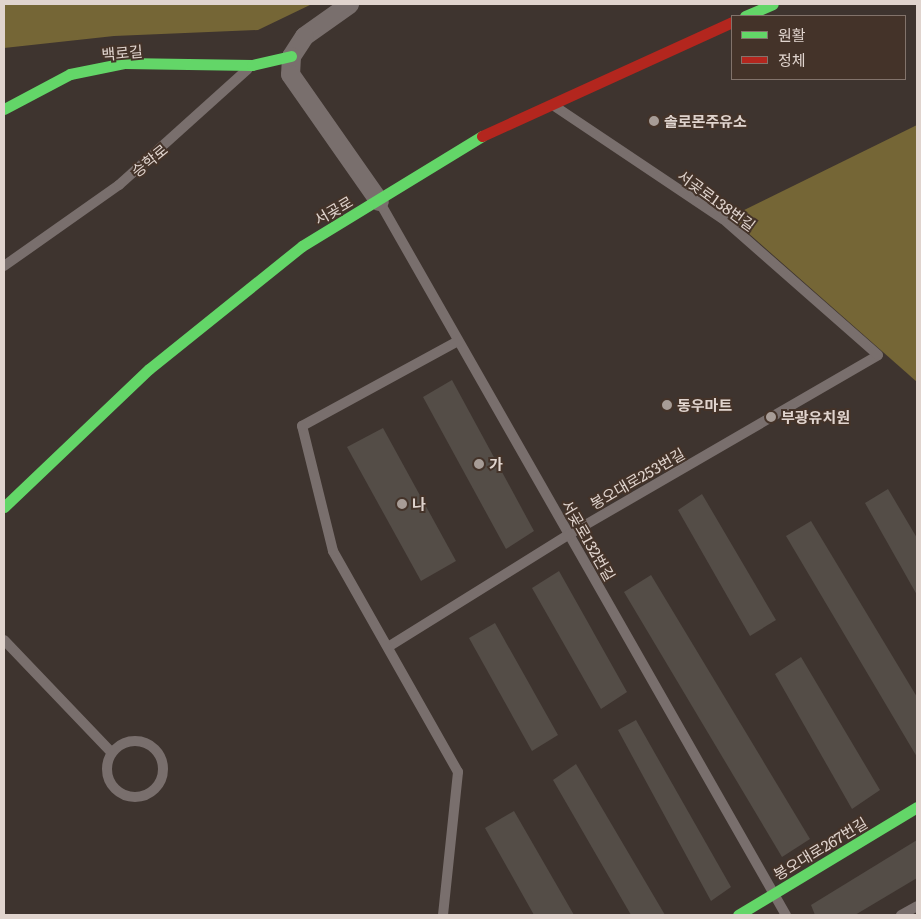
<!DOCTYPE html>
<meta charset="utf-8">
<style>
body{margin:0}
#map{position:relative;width:921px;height:919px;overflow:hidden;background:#3e342f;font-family:Literata,"Noto Sans KR",serif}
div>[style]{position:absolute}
.forest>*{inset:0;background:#756636}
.building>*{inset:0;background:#544d47}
.lane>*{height:10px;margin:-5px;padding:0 5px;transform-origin:5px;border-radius:5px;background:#796f6d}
.lane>.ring{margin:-5px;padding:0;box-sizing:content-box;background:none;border:10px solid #796f6d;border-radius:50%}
.street>*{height:19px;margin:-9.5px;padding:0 9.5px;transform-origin:9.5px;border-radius:9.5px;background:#796f6d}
.fast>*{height:11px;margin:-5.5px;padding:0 5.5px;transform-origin:5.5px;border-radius:5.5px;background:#63d668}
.jam>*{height:11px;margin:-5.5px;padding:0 5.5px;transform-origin:5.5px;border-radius:5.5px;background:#b3261e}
.dots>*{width:14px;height:14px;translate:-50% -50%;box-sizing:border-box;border:2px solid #443329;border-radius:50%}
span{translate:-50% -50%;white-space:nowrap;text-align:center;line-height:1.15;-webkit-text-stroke:4px #443329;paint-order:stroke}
.street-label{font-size:15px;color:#e0d4ce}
.poi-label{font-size:15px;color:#e0d4ce;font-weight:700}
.left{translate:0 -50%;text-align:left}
.frame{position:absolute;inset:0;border:5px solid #e0d4ce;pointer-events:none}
.legend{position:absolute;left:731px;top:15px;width:175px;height:65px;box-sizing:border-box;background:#443329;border:1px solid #82736b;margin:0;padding:6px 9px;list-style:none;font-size:15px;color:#e0d4ce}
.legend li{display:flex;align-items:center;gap:10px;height:25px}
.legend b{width:25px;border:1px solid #82736b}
</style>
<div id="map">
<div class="forest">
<i style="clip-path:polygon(4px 4px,312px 4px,258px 30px,114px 36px,4px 48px)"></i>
<i style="clip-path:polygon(917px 125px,917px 382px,730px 217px)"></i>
</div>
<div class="building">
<i style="clip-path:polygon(452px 380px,534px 531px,506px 549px,423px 397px)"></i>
<i style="clip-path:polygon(383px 428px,456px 561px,421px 581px,347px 447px)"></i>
<i style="clip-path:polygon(888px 489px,917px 538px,917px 595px,865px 503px)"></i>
<i style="clip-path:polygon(702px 494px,776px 620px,750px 636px,678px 510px)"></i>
<i style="clip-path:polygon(811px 521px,917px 697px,917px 757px,786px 536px)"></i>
<i style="clip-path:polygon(559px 571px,627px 692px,601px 709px,532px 588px)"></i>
<i style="clip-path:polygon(651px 575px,810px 839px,782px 857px,624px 592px)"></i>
<i style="clip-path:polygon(495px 623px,558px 735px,532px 751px,469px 638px)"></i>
<i style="clip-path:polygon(801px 657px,880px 790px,852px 809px,775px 674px)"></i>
<i style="clip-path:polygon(636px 720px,731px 887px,711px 901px,618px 730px)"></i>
<i style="clip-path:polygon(576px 764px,665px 915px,631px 915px,553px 780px)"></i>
<i style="clip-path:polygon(514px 811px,574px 915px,534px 915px,485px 828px)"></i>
<i style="clip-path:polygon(917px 840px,917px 878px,855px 915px,815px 915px,811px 905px)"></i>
</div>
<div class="lane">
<i style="left:379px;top:201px;width:822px;rotate:60.32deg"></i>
<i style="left:4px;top:266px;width:141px;rotate:-35.2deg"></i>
<i style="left:119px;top:185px;width:173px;rotate:-42deg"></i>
<i style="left:4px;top:640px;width:155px;rotate:46.3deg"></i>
<i style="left:388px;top:647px;width:212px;rotate:-31.9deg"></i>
<i style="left:568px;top:535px;width:358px;rotate:-30.1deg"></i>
<i style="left:878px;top:355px;width:206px;rotate:-138.7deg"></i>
<i style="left:723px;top:219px;width:205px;rotate:-146.2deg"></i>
<i class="ring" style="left:107px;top:741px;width:46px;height:46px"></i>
<i style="left:443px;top:915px;width:144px;rotate:-84deg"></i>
<i style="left:458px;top:772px;width:254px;rotate:-119.5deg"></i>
<i style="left:333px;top:551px;width:129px;rotate:-103.9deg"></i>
<i style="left:302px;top:426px;width:178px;rotate:-28.6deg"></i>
<i style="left:901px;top:915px;width:18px;rotate:-29deg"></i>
</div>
<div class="street">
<i style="left:349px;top:4px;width:55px;rotate:144.6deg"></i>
<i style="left:304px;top:36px;width:24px;rotate:123deg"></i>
<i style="left:291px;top:56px;width:18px;rotate:93deg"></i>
<i style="left:290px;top:74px;width:155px;rotate:55deg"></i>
</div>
<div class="fast">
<i style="left:745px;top:16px;width:30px;rotate:-23deg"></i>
<i style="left:4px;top:109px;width:75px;rotate:-27.9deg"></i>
<i style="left:70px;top:74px;width:55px;rotate:-11.5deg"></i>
<i style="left:124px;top:63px;width:128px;rotate:0.9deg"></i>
<i style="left:252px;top:65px;width:40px;rotate:-13deg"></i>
<i style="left:4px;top:507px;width:200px;rotate:-43.6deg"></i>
<i style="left:149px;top:369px;width:196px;rotate:-38.8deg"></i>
<i style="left:302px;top:246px;width:211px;rotate:-31.4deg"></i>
<i style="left:738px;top:915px;width:209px;rotate:-31.1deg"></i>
</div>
<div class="jam">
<i style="left:482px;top:136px;width:275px;rotate:-24.5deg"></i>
</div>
<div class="dots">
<i style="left:654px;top:121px;background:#a79c96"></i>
<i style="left:667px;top:405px;background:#a79c96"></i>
<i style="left:771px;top:417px;background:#a79c96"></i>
<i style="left:479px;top:464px;background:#a79c96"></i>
<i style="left:402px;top:504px;background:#a79c96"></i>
</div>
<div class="street-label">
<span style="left:122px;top:52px;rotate:-5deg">백로길</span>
<span style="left:149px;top:160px;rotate:-39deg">승학로</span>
<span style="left:717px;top:200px;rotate:36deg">서곶로138번길</span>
<span style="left:333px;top:210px;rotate:-30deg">서곶로</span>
<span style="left:637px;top:478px;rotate:-30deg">봉오대로253번길</span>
<span style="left:589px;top:540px;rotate:60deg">서곶로132번길</span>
<span style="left:820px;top:848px;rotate:-31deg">봉오대로267번길</span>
</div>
<div class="poi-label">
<span class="left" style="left:664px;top:121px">솔로몬주유소</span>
<span class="left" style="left:677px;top:405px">동우마트</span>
<span class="left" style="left:781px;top:417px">부광유치원</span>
<span class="left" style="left:489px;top:464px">가</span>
<span class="left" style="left:412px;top:504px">나</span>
</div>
<div class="frame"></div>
<ul class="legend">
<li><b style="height:6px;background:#63d668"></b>원활</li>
<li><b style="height:6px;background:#b3261e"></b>정체</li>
</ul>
</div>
